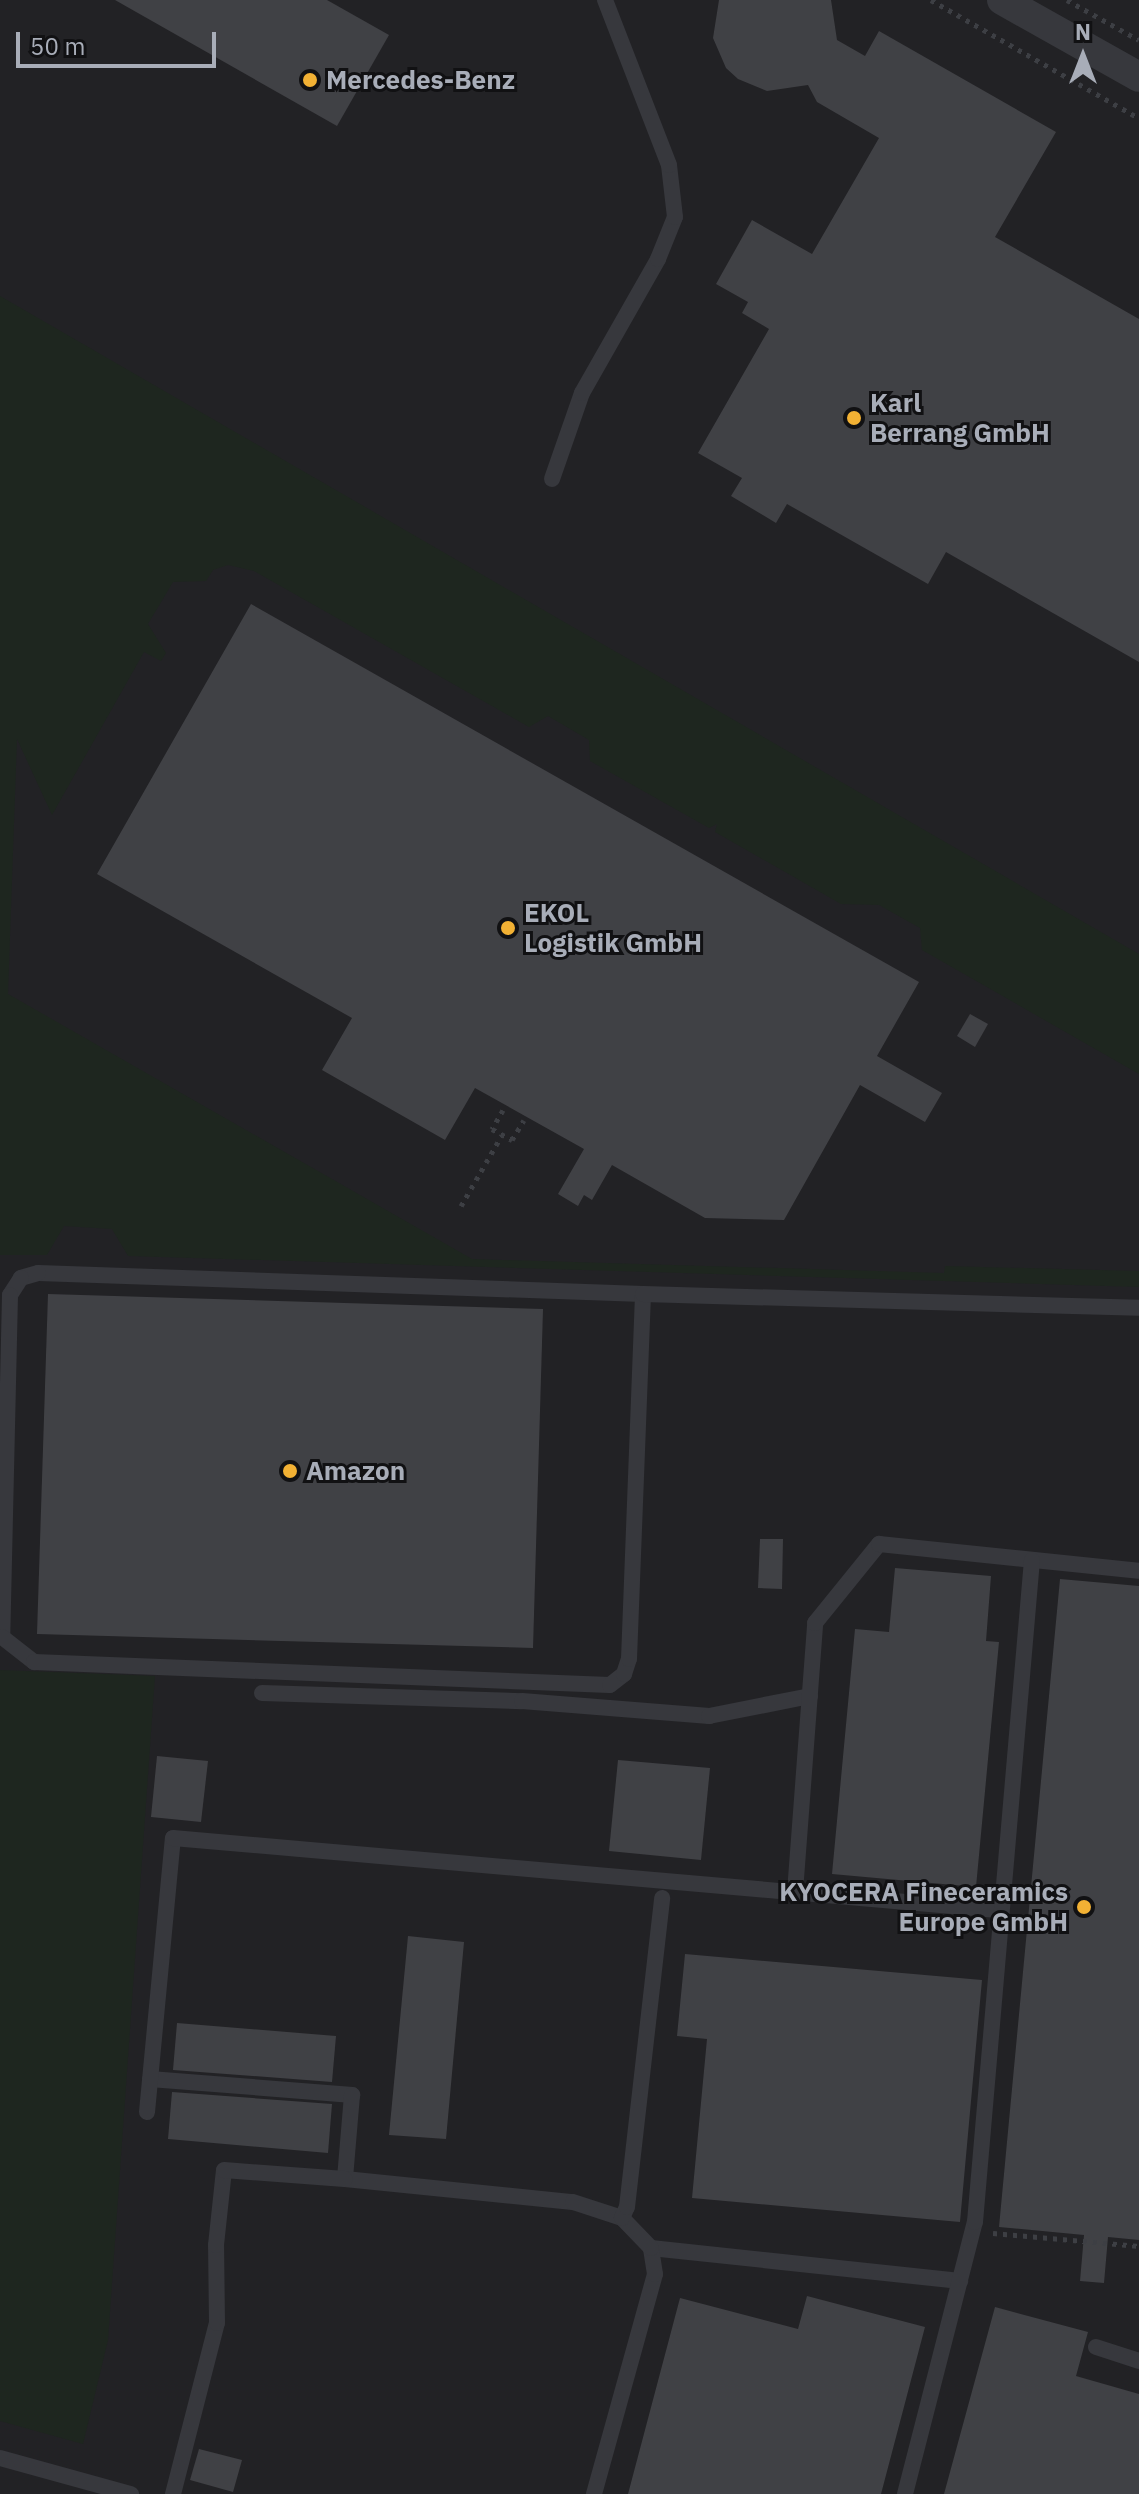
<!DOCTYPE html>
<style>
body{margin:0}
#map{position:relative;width:1139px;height:2494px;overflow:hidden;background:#161618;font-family:"IBM Plex Sans",sans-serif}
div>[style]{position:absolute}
.built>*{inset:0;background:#222225}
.green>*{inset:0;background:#1e261f}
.building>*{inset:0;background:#404145}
.path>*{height:5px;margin-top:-2.5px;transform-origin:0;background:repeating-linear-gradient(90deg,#3d3f44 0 4px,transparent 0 10px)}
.service>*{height:16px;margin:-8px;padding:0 8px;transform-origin:8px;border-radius:8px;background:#37383d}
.minor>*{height:30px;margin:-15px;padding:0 15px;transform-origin:15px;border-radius:15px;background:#37383d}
.dots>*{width:22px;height:22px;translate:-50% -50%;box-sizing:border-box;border:4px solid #111113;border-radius:50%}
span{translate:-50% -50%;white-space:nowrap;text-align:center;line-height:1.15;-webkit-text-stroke:6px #111113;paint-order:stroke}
.poi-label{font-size:26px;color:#a8adb8;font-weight:700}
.left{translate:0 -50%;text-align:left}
.right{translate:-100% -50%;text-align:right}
.north{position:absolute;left:1043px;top:16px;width:80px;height:80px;-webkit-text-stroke:6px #111113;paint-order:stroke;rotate:0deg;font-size:22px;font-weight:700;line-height:32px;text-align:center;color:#a8adb8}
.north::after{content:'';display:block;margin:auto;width:28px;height:36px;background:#a8adb8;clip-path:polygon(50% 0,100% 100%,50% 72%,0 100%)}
.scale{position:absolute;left:16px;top:32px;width:200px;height:36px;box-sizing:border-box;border:4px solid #a8adb8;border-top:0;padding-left:10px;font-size:24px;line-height:28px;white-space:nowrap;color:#a8adb8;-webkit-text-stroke:6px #111113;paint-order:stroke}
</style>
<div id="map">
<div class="built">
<i style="clip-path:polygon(0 0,1139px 0,1139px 2494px,0 2494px)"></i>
</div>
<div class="green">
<i style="clip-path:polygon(0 296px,1139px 954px,1139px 1074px,922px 950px,920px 928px,879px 905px,841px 904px,715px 832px,717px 824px,709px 828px,590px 761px,589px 740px,548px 716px,529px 727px,254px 571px,228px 565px,213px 570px,206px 581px,173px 582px,148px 624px,166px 653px,161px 661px,144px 652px,52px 815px,17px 739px,8px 994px,472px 1259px,944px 1273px,945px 1266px,1139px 1271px,1139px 1287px,128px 1256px,112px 1229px,64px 1226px,47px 1255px,0 1255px)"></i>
<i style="clip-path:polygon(0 1670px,155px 1676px,108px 2340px,83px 2444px,0 2421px)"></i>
</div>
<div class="building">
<i style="clip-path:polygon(115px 0,327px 0,389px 35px,337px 126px)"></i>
<i style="clip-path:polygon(719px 0,831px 0,837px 40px,865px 56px,879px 31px,1056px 132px,995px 237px,1139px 319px,1139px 662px,946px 552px,928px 584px,787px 504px,776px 523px,731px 496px,742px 478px,698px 453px,769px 329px,742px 313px,748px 302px,716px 284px,752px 220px,812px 254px,879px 138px,817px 102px,808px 85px,767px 91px,738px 79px,726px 68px,713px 38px)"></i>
<i style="clip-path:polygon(251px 604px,919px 982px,877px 1056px,942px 1093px,925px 1122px,860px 1085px,784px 1220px,705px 1218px,612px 1165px,592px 1200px,584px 1195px,578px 1206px,558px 1194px,584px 1149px,475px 1088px,445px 1140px,322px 1070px,352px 1018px,97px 874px)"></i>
<i style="clip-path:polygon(970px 1014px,988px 1024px,975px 1047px,957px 1036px)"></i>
<i style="clip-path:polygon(48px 1294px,543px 1309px,533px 1648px,37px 1634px)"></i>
<i style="clip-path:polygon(760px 1539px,783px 1539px,782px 1589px,758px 1588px)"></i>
<i style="clip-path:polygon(895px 1568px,991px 1576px,986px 1641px,999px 1642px,976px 1887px,832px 1874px,855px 1629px,889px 1632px)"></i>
<i style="clip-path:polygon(1060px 1579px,1139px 1586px,1139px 2240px,1108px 2237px,1104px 2283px,1080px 2281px,1084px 2235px,999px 2227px)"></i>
<i style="clip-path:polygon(157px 1756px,208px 1761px,201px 1822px,151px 1817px)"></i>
<i style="clip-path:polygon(618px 1760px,710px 1768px,701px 1860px,609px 1851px)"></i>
<i style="clip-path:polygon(408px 1936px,464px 1942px,446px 2139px,389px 2135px)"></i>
<i style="clip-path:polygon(685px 1954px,982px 1980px,960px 2222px,692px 2198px,707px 2039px,677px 2036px)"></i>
<i style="clip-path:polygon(177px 2023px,336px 2036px,332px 2082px,173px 2070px)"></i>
<i style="clip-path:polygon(172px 2092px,332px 2104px,328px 2153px,168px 2139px)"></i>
<i style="clip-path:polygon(807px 2296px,925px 2327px,881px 2494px,628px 2494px,680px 2298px,798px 2329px)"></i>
<i style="clip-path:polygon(995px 2307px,1088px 2332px,1076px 2376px,1139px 2394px,1139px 2494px,944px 2494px)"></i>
<i style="clip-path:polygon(199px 2449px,242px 2460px,233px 2492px,190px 2480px)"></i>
</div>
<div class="path">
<i style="left:931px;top:0;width:239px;rotate:29.6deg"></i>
<i style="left:1067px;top:0;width:82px;rotate:29.1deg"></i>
<i style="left:503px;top:1110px;width:22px;rotate:120deg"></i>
<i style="left:492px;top:1129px;width:23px;rotate:29deg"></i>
<i style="left:512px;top:1140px;width:23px;rotate:-59deg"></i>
<i style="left:461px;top:1206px;width:82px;rotate:-60deg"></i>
<i style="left:993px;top:2233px;width:147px;rotate:5.1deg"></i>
</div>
<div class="service">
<i style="left:552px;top:479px;width:91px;rotate:-70.8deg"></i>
<i style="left:582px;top:393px;width:154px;rotate:-60.4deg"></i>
<i style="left:658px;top:259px;width:45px;rotate:-68deg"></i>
<i style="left:675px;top:217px;width:52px;rotate:-96.6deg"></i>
<i style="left:669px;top:165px;width:177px;rotate:-111.2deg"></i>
<i style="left:643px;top:1294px;width:605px;rotate:-178.01deg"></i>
<i style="left:38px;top:1273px;width:18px;rotate:164deg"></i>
<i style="left:21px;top:1278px;width:20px;rotate:123deg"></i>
<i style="left:10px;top:1295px;width:342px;rotate:91.3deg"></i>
<i style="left:2px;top:1637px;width:41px;rotate:38deg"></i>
<i style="left:34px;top:1662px;width:576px;rotate:2.29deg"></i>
<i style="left:610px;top:1685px;width:18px;rotate:-38deg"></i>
<i style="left:624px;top:1674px;width:16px;rotate:-72deg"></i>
<i style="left:629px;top:1659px;width:365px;rotate:-87.8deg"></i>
<i style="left:643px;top:1294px;width:496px;rotate:1.6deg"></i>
<i style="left:262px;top:1693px;width:260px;rotate:1.8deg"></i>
<i style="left:522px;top:1701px;width:188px;rotate:4.6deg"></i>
<i style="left:709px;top:1716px;width:103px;rotate:-11.2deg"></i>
<i style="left:795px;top:1892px;width:270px;rotate:-85.7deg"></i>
<i style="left:815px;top:1623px;width:102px;rotate:-51deg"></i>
<i style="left:879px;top:1544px;width:261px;rotate:5.9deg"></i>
<i style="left:150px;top:2079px;width:203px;rotate:4.5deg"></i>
<i style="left:352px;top:2095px;width:84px;rotate:94.8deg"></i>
<i style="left:345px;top:2179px;width:229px;rotate:5.8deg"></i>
<i style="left:573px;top:2202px;width:52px;rotate:18.1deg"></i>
<i style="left:147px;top:2112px;width:275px;rotate:-84.6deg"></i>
<i style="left:173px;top:1838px;width:828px;rotate:4.99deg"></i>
<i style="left:651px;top:2248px;width:311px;rotate:6.1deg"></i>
<i style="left:1096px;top:2347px;width:45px;rotate:18deg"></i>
<i style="left:0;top:2458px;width:136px;rotate:15.4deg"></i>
<i style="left:173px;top:2494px;width:177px;rotate:-75.6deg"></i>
<i style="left:217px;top:2323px;width:78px;rotate:-90.7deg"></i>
<i style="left:216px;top:2245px;width:75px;rotate:-83.9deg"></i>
<i style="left:224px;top:2170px;width:121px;rotate:4.3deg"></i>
<i style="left:594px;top:2494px;width:228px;rotate:-74.5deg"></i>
<i style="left:655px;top:2274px;width:26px;rotate:-99deg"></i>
<i style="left:651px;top:2248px;width:42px;rotate:-134deg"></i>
<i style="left:622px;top:2218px;width:12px;rotate:-66deg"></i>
<i style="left:627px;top:2207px;width:311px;rotate:-83.5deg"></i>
<i style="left:905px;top:2494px;width:281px;rotate:-75.6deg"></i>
<i style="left:975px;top:2222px;width:664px;rotate:-85.08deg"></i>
</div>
<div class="minor">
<i style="left:1002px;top:0;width:157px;rotate:29.3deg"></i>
</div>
<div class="dots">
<i style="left:310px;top:80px;background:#f2b134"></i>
<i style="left:854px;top:418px;background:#f2b134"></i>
<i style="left:508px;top:928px;background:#f2b134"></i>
<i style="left:290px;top:1471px;background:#f2b134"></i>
<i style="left:1084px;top:1907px;background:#f2b134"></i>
</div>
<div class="poi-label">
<span class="left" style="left:326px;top:80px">Mercedes-Benz</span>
<span class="left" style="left:870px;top:418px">Karl<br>Berrang GmbH</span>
<span class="left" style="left:524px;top:928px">EKOL<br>Logistik GmbH</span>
<span class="left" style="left:306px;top:1471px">Amazon</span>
<span class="right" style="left:1068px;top:1907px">KYOCERA Fineceramics<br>Europe GmbH</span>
</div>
<div class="north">N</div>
<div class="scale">50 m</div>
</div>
